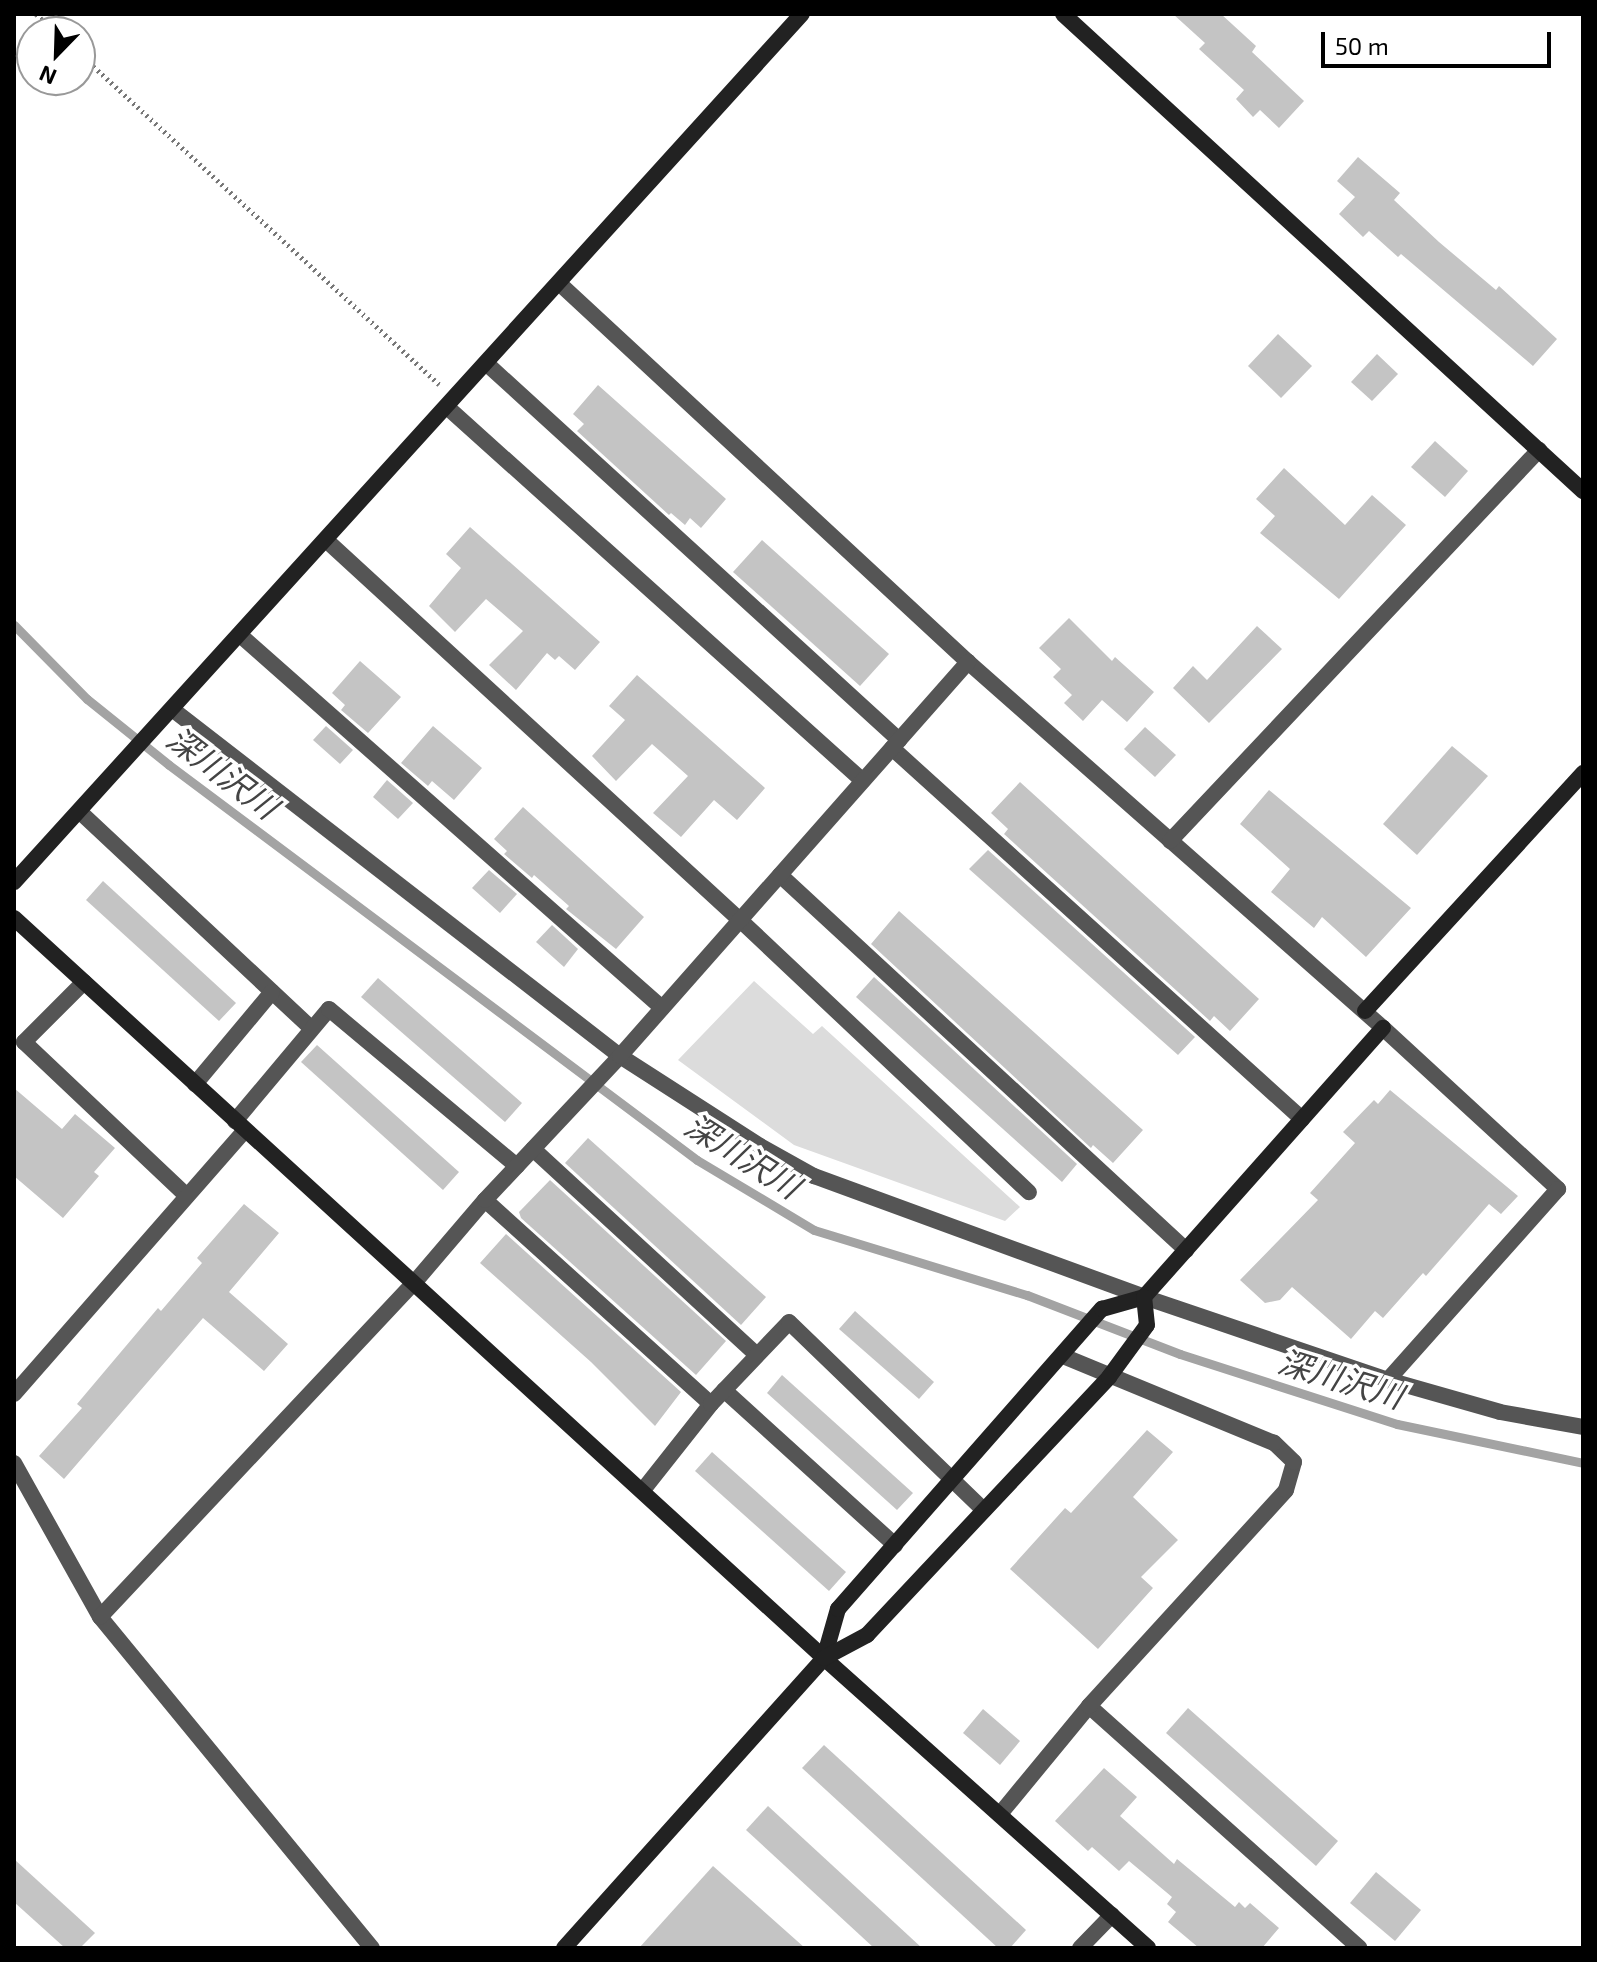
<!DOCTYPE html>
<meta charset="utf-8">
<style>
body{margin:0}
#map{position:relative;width:1597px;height:1962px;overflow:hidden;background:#fff;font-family:"Exo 2","Noto Sans JP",sans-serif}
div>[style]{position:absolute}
.green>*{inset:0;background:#dcdcdc}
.stream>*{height:9px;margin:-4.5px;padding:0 4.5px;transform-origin:4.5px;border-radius:4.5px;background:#a3a3a3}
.building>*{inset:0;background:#c4c4c4}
.path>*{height:5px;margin-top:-2.5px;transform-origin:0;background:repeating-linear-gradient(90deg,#777 0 2px,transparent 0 6px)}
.lane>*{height:16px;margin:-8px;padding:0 8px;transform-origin:8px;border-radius:8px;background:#555}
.street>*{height:16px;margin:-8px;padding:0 8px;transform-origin:8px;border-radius:8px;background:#555}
.secondary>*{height:16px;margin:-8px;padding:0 8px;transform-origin:8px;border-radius:8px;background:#222}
span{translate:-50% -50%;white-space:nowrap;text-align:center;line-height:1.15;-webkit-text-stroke:7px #fff;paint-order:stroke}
.water-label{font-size:32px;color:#444;font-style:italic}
.frame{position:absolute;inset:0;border:16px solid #000;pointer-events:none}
.north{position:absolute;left:16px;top:16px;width:80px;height:80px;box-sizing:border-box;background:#fff;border:2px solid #999;border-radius:50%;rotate:203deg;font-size:22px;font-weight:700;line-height:32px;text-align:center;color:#000}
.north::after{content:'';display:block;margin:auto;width:28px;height:36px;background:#000;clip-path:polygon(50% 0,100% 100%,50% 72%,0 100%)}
.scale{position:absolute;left:1321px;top:32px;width:230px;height:36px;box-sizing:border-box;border:4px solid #000;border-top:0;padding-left:10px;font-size:24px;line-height:28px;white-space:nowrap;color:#000;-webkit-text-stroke:6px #fff;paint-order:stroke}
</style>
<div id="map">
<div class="green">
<i style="clip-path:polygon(754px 981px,813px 1034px,822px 1026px,1020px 1207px,1005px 1221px,794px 1145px,678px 1060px)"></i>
</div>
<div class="stream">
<i style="left:14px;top:625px;width:104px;rotate:45.4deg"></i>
<i style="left:87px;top:699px;width:105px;rotate:38.8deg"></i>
<i style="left:169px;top:765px;width:659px;rotate:36.8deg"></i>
<i style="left:697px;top:1160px;width:136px;rotate:30.9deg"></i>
<i style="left:814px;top:1230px;width:223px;rotate:17deg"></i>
<i style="left:1027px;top:1295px;width:164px;rotate:21.1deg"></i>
<i style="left:1180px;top:1354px;width:228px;rotate:17.9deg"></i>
<i style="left:1397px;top:1424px;width:190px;rotate:11.8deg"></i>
</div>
<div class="building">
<i style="clip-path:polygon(1173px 14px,1221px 14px,1256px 46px,1252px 52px,1304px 101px,1279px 128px,1260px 110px,1253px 117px,1236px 99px,1244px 90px,1199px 49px,1205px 43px)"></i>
<i style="clip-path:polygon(1358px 157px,1400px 193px,1394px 200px,1439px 242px,1496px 290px,1499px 286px,1557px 339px,1533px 366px,1401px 254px,1398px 257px,1369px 231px,1363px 237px,1339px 214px,1355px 197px,1337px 181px)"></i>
<i style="clip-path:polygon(1278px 334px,1312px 366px,1281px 398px,1248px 366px)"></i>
<i style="clip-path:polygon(1377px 354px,1398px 374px,1372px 401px,1351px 382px)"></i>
<i style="clip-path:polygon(598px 385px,726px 499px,701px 528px,690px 518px,685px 525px,671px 513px,669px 515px,577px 431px,584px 424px,573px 414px)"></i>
<i style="clip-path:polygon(1435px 441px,1468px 471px,1445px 497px,1411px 467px)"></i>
<i style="clip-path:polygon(1284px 468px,1345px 525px,1372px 495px,1406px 525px,1339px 599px,1260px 533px,1275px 516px,1256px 499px)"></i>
<i style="clip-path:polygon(470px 527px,600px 642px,575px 670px,559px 656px,555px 660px,547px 653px,516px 690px,489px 665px,523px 631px,486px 599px,455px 632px,429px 606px,461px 568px,446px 554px)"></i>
<i style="clip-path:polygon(762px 540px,889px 654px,860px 686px,733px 572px)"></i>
<i style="clip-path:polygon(1069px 618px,1112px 661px,1115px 657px,1154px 692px,1127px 722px,1102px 700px,1083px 721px,1064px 703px,1072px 695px,1053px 677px,1061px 669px,1039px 648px)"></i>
<i style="clip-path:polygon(1257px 626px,1282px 649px,1209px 723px,1173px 688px,1193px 666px,1207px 680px)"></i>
<i style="clip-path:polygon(360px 661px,401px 697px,368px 733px,341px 710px,345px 705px,332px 693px)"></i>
<i style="clip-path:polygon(637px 675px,765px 788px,737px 820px,714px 800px,681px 837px,653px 813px,688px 776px,652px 744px,616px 781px,592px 756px,625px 720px,609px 706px)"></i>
<i style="clip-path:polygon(326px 726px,353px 750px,340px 764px,313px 740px)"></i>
<i style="clip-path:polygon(433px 726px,482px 768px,454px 800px,432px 781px,428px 786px,401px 763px)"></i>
<i style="clip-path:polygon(1145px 727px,1176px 755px,1155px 777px,1124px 749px)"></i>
<i style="clip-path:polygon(1452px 746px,1488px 776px,1417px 855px,1383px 824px)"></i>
<i style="clip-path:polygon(387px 780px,413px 803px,398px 819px,373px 797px)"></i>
<i style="clip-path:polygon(1020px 782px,1259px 999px,1230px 1031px,1214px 1016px,1210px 1021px,1004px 834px,1008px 829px,991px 813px)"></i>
<i style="clip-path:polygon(1269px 790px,1411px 908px,1366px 957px,1322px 917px,1314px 928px,1271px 892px,1290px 869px,1240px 824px)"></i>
<i style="clip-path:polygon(523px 807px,644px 917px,616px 949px,566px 909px,569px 906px,534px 875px,532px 878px,504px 854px,507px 851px,494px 839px)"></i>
<i style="clip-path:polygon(988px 850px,1195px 1037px,1178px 1055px,969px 869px)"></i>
<i style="clip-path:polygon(489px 870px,517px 894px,500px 913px,472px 888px)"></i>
<i style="clip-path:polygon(103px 881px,236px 1003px,219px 1021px,86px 900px)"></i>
<i style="clip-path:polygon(899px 911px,1143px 1130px,1113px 1163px,1093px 1145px,1091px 1148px,871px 944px)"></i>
<i style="clip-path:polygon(552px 925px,578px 949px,564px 967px,536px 942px)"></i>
<i style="clip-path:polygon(874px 977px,1077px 1164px,1062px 1182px,856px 997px)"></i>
<i style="clip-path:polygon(378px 978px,522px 1103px,505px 1122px,361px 997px)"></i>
<i style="clip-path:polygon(317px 1045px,459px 1172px,443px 1190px,301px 1062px)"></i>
<i style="clip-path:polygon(14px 1088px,62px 1129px,75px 1114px,115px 1148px,94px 1172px,99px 1176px,63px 1218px,14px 1176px)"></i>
<i style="clip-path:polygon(1390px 1090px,1518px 1196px,1501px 1214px,1489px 1204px,1426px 1276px,1423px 1273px,1383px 1318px,1375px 1311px,1351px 1339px,1292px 1287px,1280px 1300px,1265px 1303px,1240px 1280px,1318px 1200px,1310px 1193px,1355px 1143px,1343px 1132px,1374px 1100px,1378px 1104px)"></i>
<i style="clip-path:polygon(588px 1138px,766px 1297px,741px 1325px,565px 1163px)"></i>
<i style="clip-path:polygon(550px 1180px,726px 1341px,696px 1375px,521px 1218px,519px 1212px)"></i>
<i style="clip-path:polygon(244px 1204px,279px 1233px,229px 1292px,288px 1344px,264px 1371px,203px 1318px,64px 1479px,39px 1456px,82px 1408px,77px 1404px,158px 1308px,161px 1311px,202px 1263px,197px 1258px)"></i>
<i style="clip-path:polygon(506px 1234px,681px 1392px,655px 1426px,591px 1362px,480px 1263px)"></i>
<i style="clip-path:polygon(855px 1311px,934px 1382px,919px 1399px,839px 1329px)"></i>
<i style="clip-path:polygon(782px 1375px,913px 1493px,897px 1510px,767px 1393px)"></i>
<i style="clip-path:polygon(1147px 1430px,1173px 1452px,1133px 1497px,1178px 1540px,1141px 1577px,1153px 1588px,1098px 1649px,1010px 1569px,1065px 1508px,1071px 1513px)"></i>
<i style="clip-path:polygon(712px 1452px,846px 1572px,829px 1591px,695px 1471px)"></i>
<i style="clip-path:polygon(1188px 1708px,1338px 1841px,1316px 1866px,1166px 1733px)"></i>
<i style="clip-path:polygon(983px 1709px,1020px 1741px,1000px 1765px,963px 1733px)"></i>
<i style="clip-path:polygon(824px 1745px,1026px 1930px,1010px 1948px,998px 1948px,802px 1768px)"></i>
<i style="clip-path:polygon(1104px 1768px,1137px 1797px,1120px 1816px,1174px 1864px,1177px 1859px,1235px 1907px,1239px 1902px,1245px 1908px,1250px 1903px,1279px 1928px,1262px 1948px,1199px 1948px,1168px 1922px,1176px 1912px,1167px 1904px,1172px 1897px,1129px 1861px,1119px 1871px,1092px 1847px,1088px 1851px,1055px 1821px)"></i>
<i style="clip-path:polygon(768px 1806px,922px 1948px,874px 1948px,746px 1830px)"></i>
<i style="clip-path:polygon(14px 1859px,95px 1933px,80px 1948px,65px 1948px,14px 1902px)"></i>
<i style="clip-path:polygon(713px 1866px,805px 1948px,639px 1948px)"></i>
<i style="clip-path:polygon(1376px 1872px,1421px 1910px,1395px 1941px,1350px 1903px)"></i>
</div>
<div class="path">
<i style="left:36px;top:14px;width:27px;rotate:42deg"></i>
<i style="left:80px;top:54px;width:488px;rotate:42.6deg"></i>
</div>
<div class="lane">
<i style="left:487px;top:364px;width:558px;rotate:42.38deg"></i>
<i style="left:447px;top:407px;width:559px;rotate:41.96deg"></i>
<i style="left:326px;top:540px;width:562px;rotate:42.55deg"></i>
<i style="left:740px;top:920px;width:397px;rotate:43.3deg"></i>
<i style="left:240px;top:635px;width:563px;rotate:41.47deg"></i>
<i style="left:892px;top:748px;width:553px;rotate:42.14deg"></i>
<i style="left:79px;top:811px;width:318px;rotate:43.1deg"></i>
<i style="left:780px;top:875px;width:553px;rotate:42.73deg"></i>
<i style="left:84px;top:982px;width:85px;rotate:135deg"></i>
<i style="left:24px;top:1042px;width:224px;rotate:43.4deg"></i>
<i style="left:195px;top:1084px;width:120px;rotate:-50.1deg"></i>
<i style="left:235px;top:1121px;width:146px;rotate:-50deg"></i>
<i style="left:329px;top:1009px;width:245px;rotate:39.9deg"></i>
<i style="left:533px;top:1149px;width:304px;rotate:42.6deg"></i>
<i style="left:485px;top:1200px;width:304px;rotate:42.1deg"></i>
<i style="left:724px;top:1390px;width:231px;rotate:42.2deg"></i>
<i style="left:643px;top:1490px;width:110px;rotate:-51.7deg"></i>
<i style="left:711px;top:1404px;width:113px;rotate:-46.4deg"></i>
<i style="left:789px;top:1322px;width:271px;rotate:44deg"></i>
</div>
<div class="street">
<i style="left:560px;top:284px;width:556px;rotate:42.81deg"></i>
<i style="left:968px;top:662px;width:553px;rotate:41.41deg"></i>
<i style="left:1383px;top:1028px;width:238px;rotate:42.6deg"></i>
<i style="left:1558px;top:1189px;width:256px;rotate:131.7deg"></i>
<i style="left:172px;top:709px;width:567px;rotate:37.76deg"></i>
<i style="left:620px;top:1056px;width:166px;rotate:32.7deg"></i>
<i style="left:760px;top:1146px;width:62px;rotate:29.1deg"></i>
<i style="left:814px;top:1176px;width:351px;rotate:20.1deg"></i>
<i style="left:1144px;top:1297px;width:258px;rotate:18.8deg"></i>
<i style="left:1388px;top:1380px;width:116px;rotate:15.9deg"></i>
<i style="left:1500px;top:1412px;width:84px;rotate:10.2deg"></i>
<i style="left:1170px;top:841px;width:538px;rotate:-46.66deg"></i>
<i style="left:14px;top:1394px;width:351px;rotate:-48.8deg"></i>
<i style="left:14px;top:1463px;width:176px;rotate:60.8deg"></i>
<i style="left:1089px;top:1706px;width:363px;rotate:41.8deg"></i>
<i style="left:1000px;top:1814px;width:140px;rotate:-50.5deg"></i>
<i style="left:1089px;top:1706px;width:292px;rotate:-47.6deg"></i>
<i style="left:1286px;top:1490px;width:29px;rotate:-74deg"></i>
<i style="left:1294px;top:1462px;width:28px;rotate:-136deg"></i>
<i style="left:1274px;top:1443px;width:228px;rotate:-157.6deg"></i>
<i style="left:372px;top:1948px;width:428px;rotate:-129.4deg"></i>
<i style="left:100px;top:1617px;width:458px;rotate:-46.8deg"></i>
<i style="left:414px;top:1283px;width:109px;rotate:-49.5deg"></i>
<i style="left:485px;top:1200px;width:197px;rotate:-46.8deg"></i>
<i style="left:620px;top:1056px;width:526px;rotate:-48.55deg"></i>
<i style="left:1080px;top:1948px;width:46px;rotate:-45.9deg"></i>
</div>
<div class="secondary">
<i style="left:1063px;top:14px;width:706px;rotate:42.53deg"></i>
<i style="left:14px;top:882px;width:1172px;rotate:-47.77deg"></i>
<i style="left:14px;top:918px;width:1097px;rotate:42.41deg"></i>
<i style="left:824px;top:1658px;width:435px;rotate:41.8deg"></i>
<i style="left:1365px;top:1011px;width:323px;rotate:-47.5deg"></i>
<i style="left:824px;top:1658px;width:51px;rotate:-74.1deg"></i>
<i style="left:838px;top:1609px;width:400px;rotate:-48.7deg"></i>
<i style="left:1102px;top:1309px;width:44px;rotate:-15.9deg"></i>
<i style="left:1144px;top:1297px;width:360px;rotate:-48.4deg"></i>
<i style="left:564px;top:1948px;width:389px;rotate:-48.1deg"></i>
<i style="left:824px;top:1658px;width:49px;rotate:-28.1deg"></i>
<i style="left:867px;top:1635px;width:354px;rotate:-46.8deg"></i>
<i style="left:1109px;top:1377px;width:64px;rotate:-53.8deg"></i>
<i style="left:1147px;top:1325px;width:28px;rotate:-96deg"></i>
</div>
<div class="water-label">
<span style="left:223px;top:772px;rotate:37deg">深川沢川</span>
<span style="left:743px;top:1155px;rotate:32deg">深川沢川</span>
<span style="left:1341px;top:1378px;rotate:17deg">深川沢川</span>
</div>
<div class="frame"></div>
<div class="north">N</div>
<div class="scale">50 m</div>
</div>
